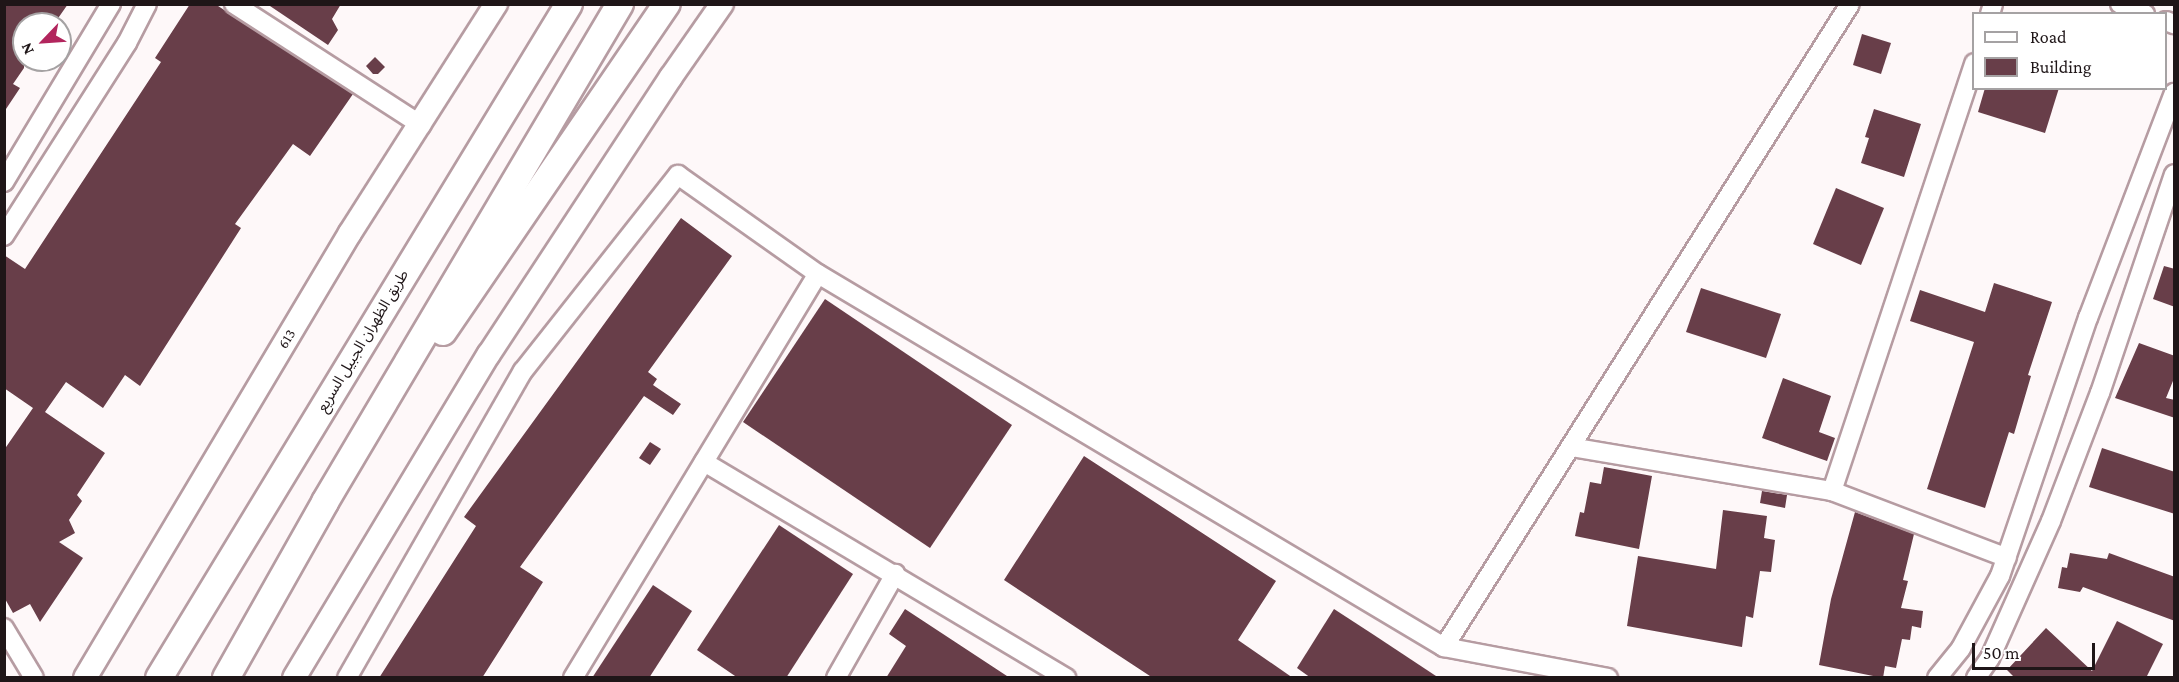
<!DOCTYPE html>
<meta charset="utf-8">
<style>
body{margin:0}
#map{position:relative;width:2179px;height:682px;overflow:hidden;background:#fef8f9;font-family:"Crimson Pro","Noto Sans Arabic",serif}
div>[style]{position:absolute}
.building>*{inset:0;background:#683e49}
.roads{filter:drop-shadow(2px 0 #b69ca2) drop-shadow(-2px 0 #b69ca2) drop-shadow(0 2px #b69ca2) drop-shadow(0 -2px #b69ca2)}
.minor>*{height:18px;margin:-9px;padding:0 9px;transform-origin:9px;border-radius:9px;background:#fff}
.major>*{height:22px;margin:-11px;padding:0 11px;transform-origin:11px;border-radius:11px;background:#fff}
.highway>*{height:26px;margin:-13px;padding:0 13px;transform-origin:13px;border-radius:13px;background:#fff}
span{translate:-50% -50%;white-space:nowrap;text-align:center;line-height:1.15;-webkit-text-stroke:6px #fff;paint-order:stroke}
.street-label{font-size:15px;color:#1f1618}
.frame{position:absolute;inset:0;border:6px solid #1f1618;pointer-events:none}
.legend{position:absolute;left:1972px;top:12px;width:195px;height:78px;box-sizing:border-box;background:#fff;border:2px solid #a5a2a3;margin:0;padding:8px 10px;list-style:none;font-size:18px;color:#1f1618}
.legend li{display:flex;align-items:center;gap:12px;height:30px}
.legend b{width:30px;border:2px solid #a5a2a3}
.north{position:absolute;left:12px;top:12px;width:60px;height:60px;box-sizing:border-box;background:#fff;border:2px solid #a5a2a3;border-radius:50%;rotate:245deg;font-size:16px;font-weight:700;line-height:24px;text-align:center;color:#1f1618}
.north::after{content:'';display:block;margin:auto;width:21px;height:27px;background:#b2255d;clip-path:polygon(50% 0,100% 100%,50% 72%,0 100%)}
.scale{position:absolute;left:1972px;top:643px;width:123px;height:27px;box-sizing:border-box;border:3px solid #1f1618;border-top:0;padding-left:8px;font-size:18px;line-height:21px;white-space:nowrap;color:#1f1618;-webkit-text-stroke:4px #fff;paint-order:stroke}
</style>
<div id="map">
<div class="building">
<i style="clip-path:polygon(4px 4px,68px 4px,54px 24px,24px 24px,24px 68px,13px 84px,20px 88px,4px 112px)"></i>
<i style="clip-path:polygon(190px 4px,215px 4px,353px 94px,310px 156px,293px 144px,235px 224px,241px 228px,140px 386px,125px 375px,103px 408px,66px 382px,45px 412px,105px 453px,77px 495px,82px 501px,69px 520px,75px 533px,59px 542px,83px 558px,40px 622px,30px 604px,13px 613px,4px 597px,4px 450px,33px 408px,4px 388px,4px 255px,25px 269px,161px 62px,155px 58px)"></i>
<i style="clip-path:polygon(267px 4px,341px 4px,332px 19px,338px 30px,328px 45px)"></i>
<i style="clip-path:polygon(1862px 34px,1891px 43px,1881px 74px,1853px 65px)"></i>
<i style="clip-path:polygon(375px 57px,385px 67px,378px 74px,373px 74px,366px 66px)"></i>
<i style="clip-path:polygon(1985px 88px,2059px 88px,2045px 133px,1978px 112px)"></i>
<i style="clip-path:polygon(1874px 109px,1921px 124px,1904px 177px,1861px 163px,1869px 138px,1865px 137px)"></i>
<i style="clip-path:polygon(1836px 188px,1884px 208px,1861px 265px,1813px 244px)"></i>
<i style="clip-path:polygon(681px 218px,732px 256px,648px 372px,657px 379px,653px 385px,681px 404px,673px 415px,644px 396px,520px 567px,543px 582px,482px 678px,379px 678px,476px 526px,464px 517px)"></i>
<i style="clip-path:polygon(2164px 266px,2175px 269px,2175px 307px,2153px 299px)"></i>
<i style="clip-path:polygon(1994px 283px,2052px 302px,2028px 375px,2031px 376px,2014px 434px,2009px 432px,1985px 508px,1927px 489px,1974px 342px,1910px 321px,1920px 290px,1985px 312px)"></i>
<i style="clip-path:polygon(1701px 288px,1781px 314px,1766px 358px,1686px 332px)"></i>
<i style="clip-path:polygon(825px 299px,1012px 425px,930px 548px,743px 422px)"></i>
<i style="clip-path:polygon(2139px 343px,2175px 356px,2175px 376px,2166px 398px,2175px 400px,2175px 418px,2115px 398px)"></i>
<i style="clip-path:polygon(1783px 378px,1831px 396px,1819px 432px,1835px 438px,1827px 461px,1762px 438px)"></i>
<i style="clip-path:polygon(650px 442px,661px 449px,650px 465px,639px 458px)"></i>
<i style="clip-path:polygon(2102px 448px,2175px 472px,2175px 514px,2089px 487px)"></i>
<i style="clip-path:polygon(1084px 456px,1276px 581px,1238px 640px,1293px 678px,1153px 678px,1004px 580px)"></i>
<i style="clip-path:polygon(1604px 467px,1652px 476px,1639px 549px,1575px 536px,1580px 512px,1584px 513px,1590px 482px,1601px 484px)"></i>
<i style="clip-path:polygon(1762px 491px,1787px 495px,1785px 508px,1760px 503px)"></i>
<i style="clip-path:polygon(1723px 510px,1767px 516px,1764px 538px,1775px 540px,1771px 572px,1760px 571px,1753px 618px,1746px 616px,1742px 647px,1627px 626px,1638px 556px,1716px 569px)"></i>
<i style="clip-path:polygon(1855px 512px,1914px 534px,1903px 580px,1908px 581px,1901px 608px,1923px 611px,1921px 628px,1912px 626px,1910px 640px,1902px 639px,1896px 668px,1885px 666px,1883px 678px,1819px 665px,1831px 599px)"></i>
<i style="clip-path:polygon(779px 525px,853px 574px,786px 678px,738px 678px,697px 650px)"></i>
<i style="clip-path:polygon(2070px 553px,2107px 559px,2109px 553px,2175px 577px,2175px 621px,2083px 587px,2080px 592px,2058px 588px,2062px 567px,2067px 568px)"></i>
<i style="clip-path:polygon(653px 585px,692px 611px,649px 678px,592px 678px)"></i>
<i style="clip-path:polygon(905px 609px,1010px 678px,886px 678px,906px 646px,889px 634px)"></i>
<i style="clip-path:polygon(1334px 609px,1374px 635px,1439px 678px,1311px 678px,1297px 668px)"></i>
<i style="clip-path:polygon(2117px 621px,2163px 644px,2146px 678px,2015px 678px,2007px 670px,2046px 628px,2092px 671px)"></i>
</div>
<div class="roads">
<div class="minor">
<i style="left:234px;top:4px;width:223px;rotate:32.9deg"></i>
<i style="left:2120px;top:4px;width:27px;rotate:22deg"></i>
<i style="left:1990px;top:14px;width:10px;rotate:-73deg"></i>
<i style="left:2166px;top:21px;width:9px;rotate:21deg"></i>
<i style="left:4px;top:182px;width:208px;rotate:-59deg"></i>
<i style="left:4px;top:236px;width:229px;rotate:-57.5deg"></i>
<i style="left:127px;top:43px;width:44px;rotate:-62.9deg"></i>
<i style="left:1571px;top:447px;width:265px;rotate:9.6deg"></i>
<i style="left:1832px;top:491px;width:451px;rotate:-71.6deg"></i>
<i style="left:704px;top:462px;width:422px;rotate:30.8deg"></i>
<i style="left:1832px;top:491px;width:187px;rotate:20.9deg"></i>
<i style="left:4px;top:628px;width:58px;rotate:59deg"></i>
<i style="left:1444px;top:647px;width:760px;rotate:-57.73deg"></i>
<i style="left:347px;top:678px;width:354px;rotate:-60.2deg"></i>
<i style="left:523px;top:371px;width:250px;rotate:-51.7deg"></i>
<i style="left:678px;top:175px;width:171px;rotate:35.3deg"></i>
<i style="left:818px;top:274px;width:729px;rotate:30.79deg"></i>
<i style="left:1444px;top:647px;width:167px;rotate:10.7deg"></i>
<i style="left:573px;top:678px;width:472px;rotate:-58.8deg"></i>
<i style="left:836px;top:678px;width:120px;rotate:-60.4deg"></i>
<i style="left:1937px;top:678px;width:38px;rotate:-51deg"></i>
<i style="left:1961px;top:648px;width:82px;rotate:-61.6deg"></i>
<i style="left:2000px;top:576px;width:273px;rotate:-71.2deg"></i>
<i style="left:2088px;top:318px;width:241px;rotate:-69.1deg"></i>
<i style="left:1976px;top:678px;width:24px;rotate:-55deg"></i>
<i style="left:1990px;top:658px;width:150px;rotate:-66deg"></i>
<i style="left:2051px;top:521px;width:137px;rotate:-69.1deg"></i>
<i style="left:2100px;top:393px;width:231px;rotate:-71.3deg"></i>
</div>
<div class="major">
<i style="left:85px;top:678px;width:518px;rotate:-59.23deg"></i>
<i style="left:350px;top:233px;width:272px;rotate:-57.5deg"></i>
<i style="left:294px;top:678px;width:378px;rotate:-59deg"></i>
<i style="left:489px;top:354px;width:331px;rotate:-56.7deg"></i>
<i style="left:671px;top:77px;width:89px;rotate:-55.1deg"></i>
</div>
<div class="highway">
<i style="left:443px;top:332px;width:397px;rotate:-55.7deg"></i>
<i style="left:159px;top:678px;width:789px;rotate:-58.69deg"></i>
<i style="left:226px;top:678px;width:202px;rotate:-60.6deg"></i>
<i style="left:325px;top:502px;width:579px;rotate:-59.36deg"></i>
</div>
</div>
<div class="street-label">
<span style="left:287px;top:339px;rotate:-59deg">613</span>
<span style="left:363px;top:341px;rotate:-59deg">طريق الظهران الجبيل السريع</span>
</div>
<div class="frame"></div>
<ul class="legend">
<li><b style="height:8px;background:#fff"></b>Road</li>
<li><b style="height:16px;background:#683e49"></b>Building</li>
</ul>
<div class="north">N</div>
<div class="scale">50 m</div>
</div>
